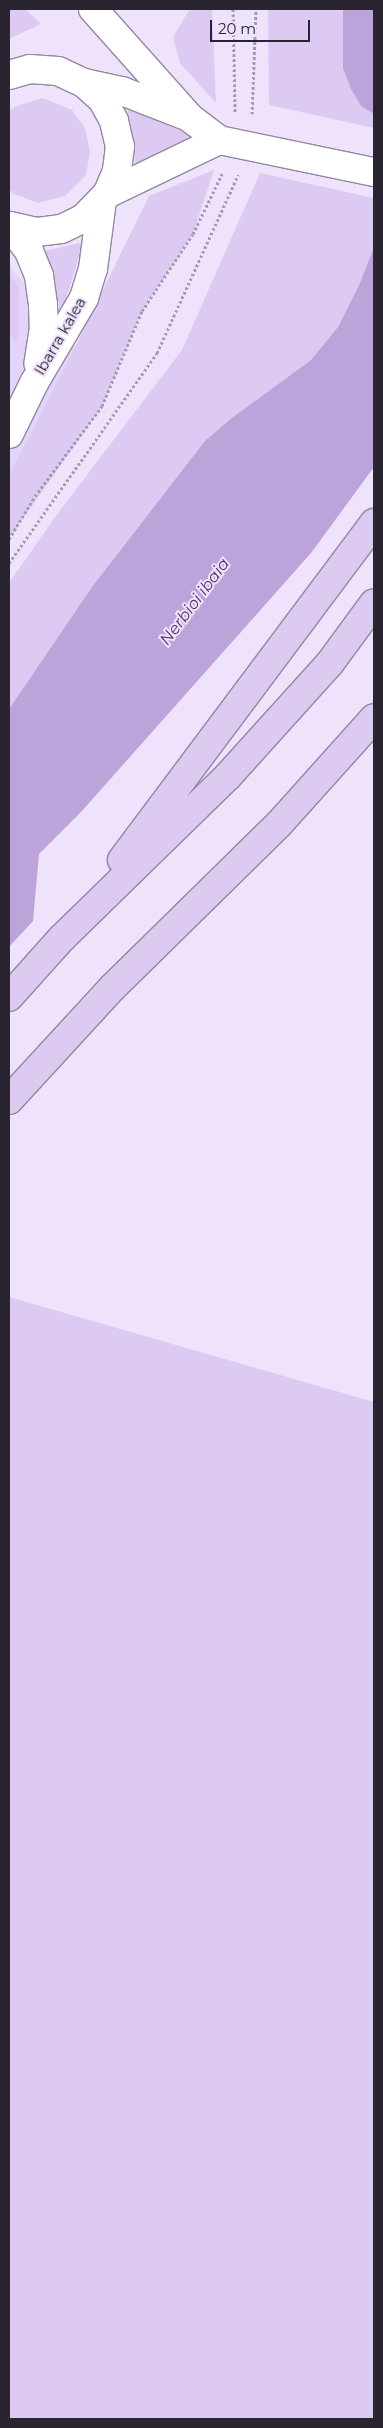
<!DOCTYPE html>
<style>
body{margin:0}
#map{position:relative;width:383px;height:2428px;overflow:hidden;background:#eee3fb;font-family:Montserrat,sans-serif}
div>[style]{position:absolute}
.built>*{inset:0;background:#e5d4f9}
.green>*{inset:0;background:#ddcaf3}
.water>*{inset:0;background:#bca3d9}
.path>*{height:3px;margin-top:-1.5px;transform-origin:0;background:repeating-linear-gradient(90deg,#a39aae 0 2.5px,transparent 0 5px)}
.roads{filter:drop-shadow(1px 0 #9487a3) drop-shadow(-1px 0 #9487a3) drop-shadow(0 1px #9487a3) drop-shadow(0 -1px #9487a3)}
.minor>*{height:28px;margin:-14px;padding:0 14px;transform-origin:14px;border-radius:14px;background:#fff}
.primary>*{height:28px;margin:-14px;padding:0 14px;transform-origin:14px;border-radius:14px;background:#ddcaf1}
span{translate:-50% -50%;white-space:nowrap;text-align:center;line-height:1.15;-webkit-text-stroke:4px #eee3fb;paint-order:stroke}
.street-label{font-size:15px;color:#292430}
.water-label{font-size:16px;color:#553375;font-style:italic}
.frame{position:absolute;inset:0;border:10px solid #292430;pointer-events:none}
.scale{position:absolute;left:210px;top:20px;width:100px;height:22px;box-sizing:border-box;border:2px solid #292430;border-top:0;padding-left:6px;font-size:15px;line-height:18px;white-space:nowrap;color:#292430;-webkit-text-stroke:4px #eee3fb;paint-order:stroke}
</style>
<div id="map">
<div class="built">
<i style="clip-path:polygon(9px 265px,75px 347px,9px 475px)"></i>
</div>
<div class="green">
<i style="clip-path:polygon(9px 9px,25px 9px,41px 24px,9px 39px)"></i>
<i style="clip-path:polygon(190px 9px,212px 9px,216px 103px,180px 63px,173px 37px)"></i>
<i style="clip-path:polygon(268px 9px,343px 9px,344px 42px,361px 105px,374px 114px,374px 128px,269px 105px)"></i>
<i style="clip-path:polygon(43px 98px,72px 110px,85px 128px,90px 152px,86px 175px,65px 196px,38px 203px,14px 194px,9px 189px,9px 111px,14px 107px)"></i>
<i style="clip-path:polygon(127px 106px,204px 142px,136px 168px)"></i>
<i style="clip-path:polygon(214px 170px,193px 234px,142px 311px,102px 406px,11px 536px,9px 532px,9px 475px,75px 347px,149px 196px)"></i>
<i style="clip-path:polygon(260px 173px,374px 198px,374px 247px,359px 285px,338px 327px,311px 360px,233px 417px,92px 587px,9px 709px,9px 583px,58px 513px,182px 350px)"></i>
<i style="clip-path:polygon(84px 242px,61px 314px,45px 251px)"></i>
<i style="clip-path:polygon(9px 273px,19px 288px,18px 343px,9px 335px)"></i>
<i style="clip-path:polygon(9px 1297px,374px 1402px,374px 2419px,9px 2419px)"></i>
</div>
<div class="water">
<i style="clip-path:polygon(343px 9px,374px 9px,374px 114px,361px 106px,351px 89px,343px 68px)"></i>
<i style="clip-path:polygon(374px 247px,374px 467px,311px 553px,81px 812px,39px 854px,33px 921px,9px 947px,9px 709px,92px 587px,205px 441px,233px 417px,311px 360px,338px 327px,359px 285px)"></i>
</div>
<div class="path">
<i style="left:233px;top:9px;width:104px;rotate:88.9deg"></i>
<i style="left:252px;top:114px;width:105px;rotate:-87.8deg"></i>
<i style="left:9px;top:539px;width:50px;rotate:-58.8deg"></i>
<i style="left:35px;top:496px;width:112px;rotate:-53.3deg"></i>
<i style="left:102px;top:406px;width:103px;rotate:-67.2deg"></i>
<i style="left:142px;top:311px;width:92px;rotate:-56.5deg"></i>
<i style="left:193px;top:234px;width:67px;rotate:-64.2deg"></i>
<i style="left:9px;top:563px;width:257px;rotate:-54.8deg"></i>
<i style="left:157px;top:353px;width:196px;rotate:-65.5deg"></i>
</div>
<div class="roads">
<div class="minor">
<i style="left:93px;top:9px;width:146px;rotate:48.3deg"></i>
<i style="left:190px;top:118px;width:36px;rotate:37deg"></i>
<i style="left:219px;top:140px;width:158px;rotate:11.7deg"></i>
<i style="left:9px;top:75px;width:22px;rotate:-16deg"></i>
<i style="left:30px;top:69px;width:28px;rotate:4deg"></i>
<i style="left:58px;top:71px;width:29px;rotate:25deg"></i>
<i style="left:84px;top:83px;width:24px;rotate:42deg"></i>
<i style="left:102px;top:99px;width:25px;rotate:61deg"></i>
<i style="left:114px;top:121px;width:26px;rotate:77deg"></i>
<i style="left:120px;top:146px;width:25px;rotate:97deg"></i>
<i style="left:117px;top:171px;width:25px;rotate:113deg"></i>
<i style="left:107px;top:194px;width:33px;rotate:134deg"></i>
<i style="left:84px;top:218px;width:25px;rotate:154deg"></i>
<i style="left:61px;top:229px;width:25px;rotate:173deg"></i>
<i style="left:36px;top:232px;width:28px;rotate:-167deg"></i>
<i style="left:84px;top:83px;width:39px;rotate:12deg"></i>
<i style="left:122px;top:91px;width:66px;rotate:21.2deg"></i>
<i style="left:107px;top:194px;width:124px;rotate:-25.7deg"></i>
<i style="left:11px;top:227px;width:30px;rotate:53deg"></i>
<i style="left:29px;top:251px;width:27px;rotate:68deg"></i>
<i style="left:39px;top:276px;width:29px;rotate:82deg"></i>
<i style="left:43px;top:305px;width:23px;rotate:88deg"></i>
<i style="left:44px;top:328px;width:36px;rotate:99deg"></i>
<i style="left:9px;top:434px;width:57px;rotate:-63.9deg"></i>
<i style="left:34px;top:383px;width:99px;rotate:-59.5deg"></i>
<i style="left:84px;top:298px;width:30px;rotate:-73deg"></i>
<i style="left:93px;top:269px;width:69px;rotate:-82.5deg"></i>
</div>
<div class="primary">
<i style="left:122px;top:860px;width:421px;rotate:-53.2deg"></i>
<i style="left:9px;top:997px;width:79px;rotate:-48.1deg"></i>
<i style="left:62px;top:938px;width:232px;rotate:-44.3deg"></i>
<i style="left:228px;top:776px;width:152px;rotate:-47.9deg"></i>
<i style="left:330px;top:663px;width:74px;rotate:-53.7deg"></i>
<i style="left:9px;top:1100px;width:154px;rotate:-47.4deg"></i>
<i style="left:113px;top:987px;width:233px;rotate:-44.5deg"></i>
<i style="left:279px;top:824px;width:142px;rotate:-48.1deg"></i>
</div>
</div>
<div class="street-label">
<span style="left:60px;top:336px;rotate:-60deg">Ibarra kalea</span>
</div>
<div class="water-label">
<span style="left:195px;top:602px;rotate:-53deg">Nerbioi ibaia</span>
</div>
<div class="frame"></div>
<div class="scale">20 m</div>
</div>
